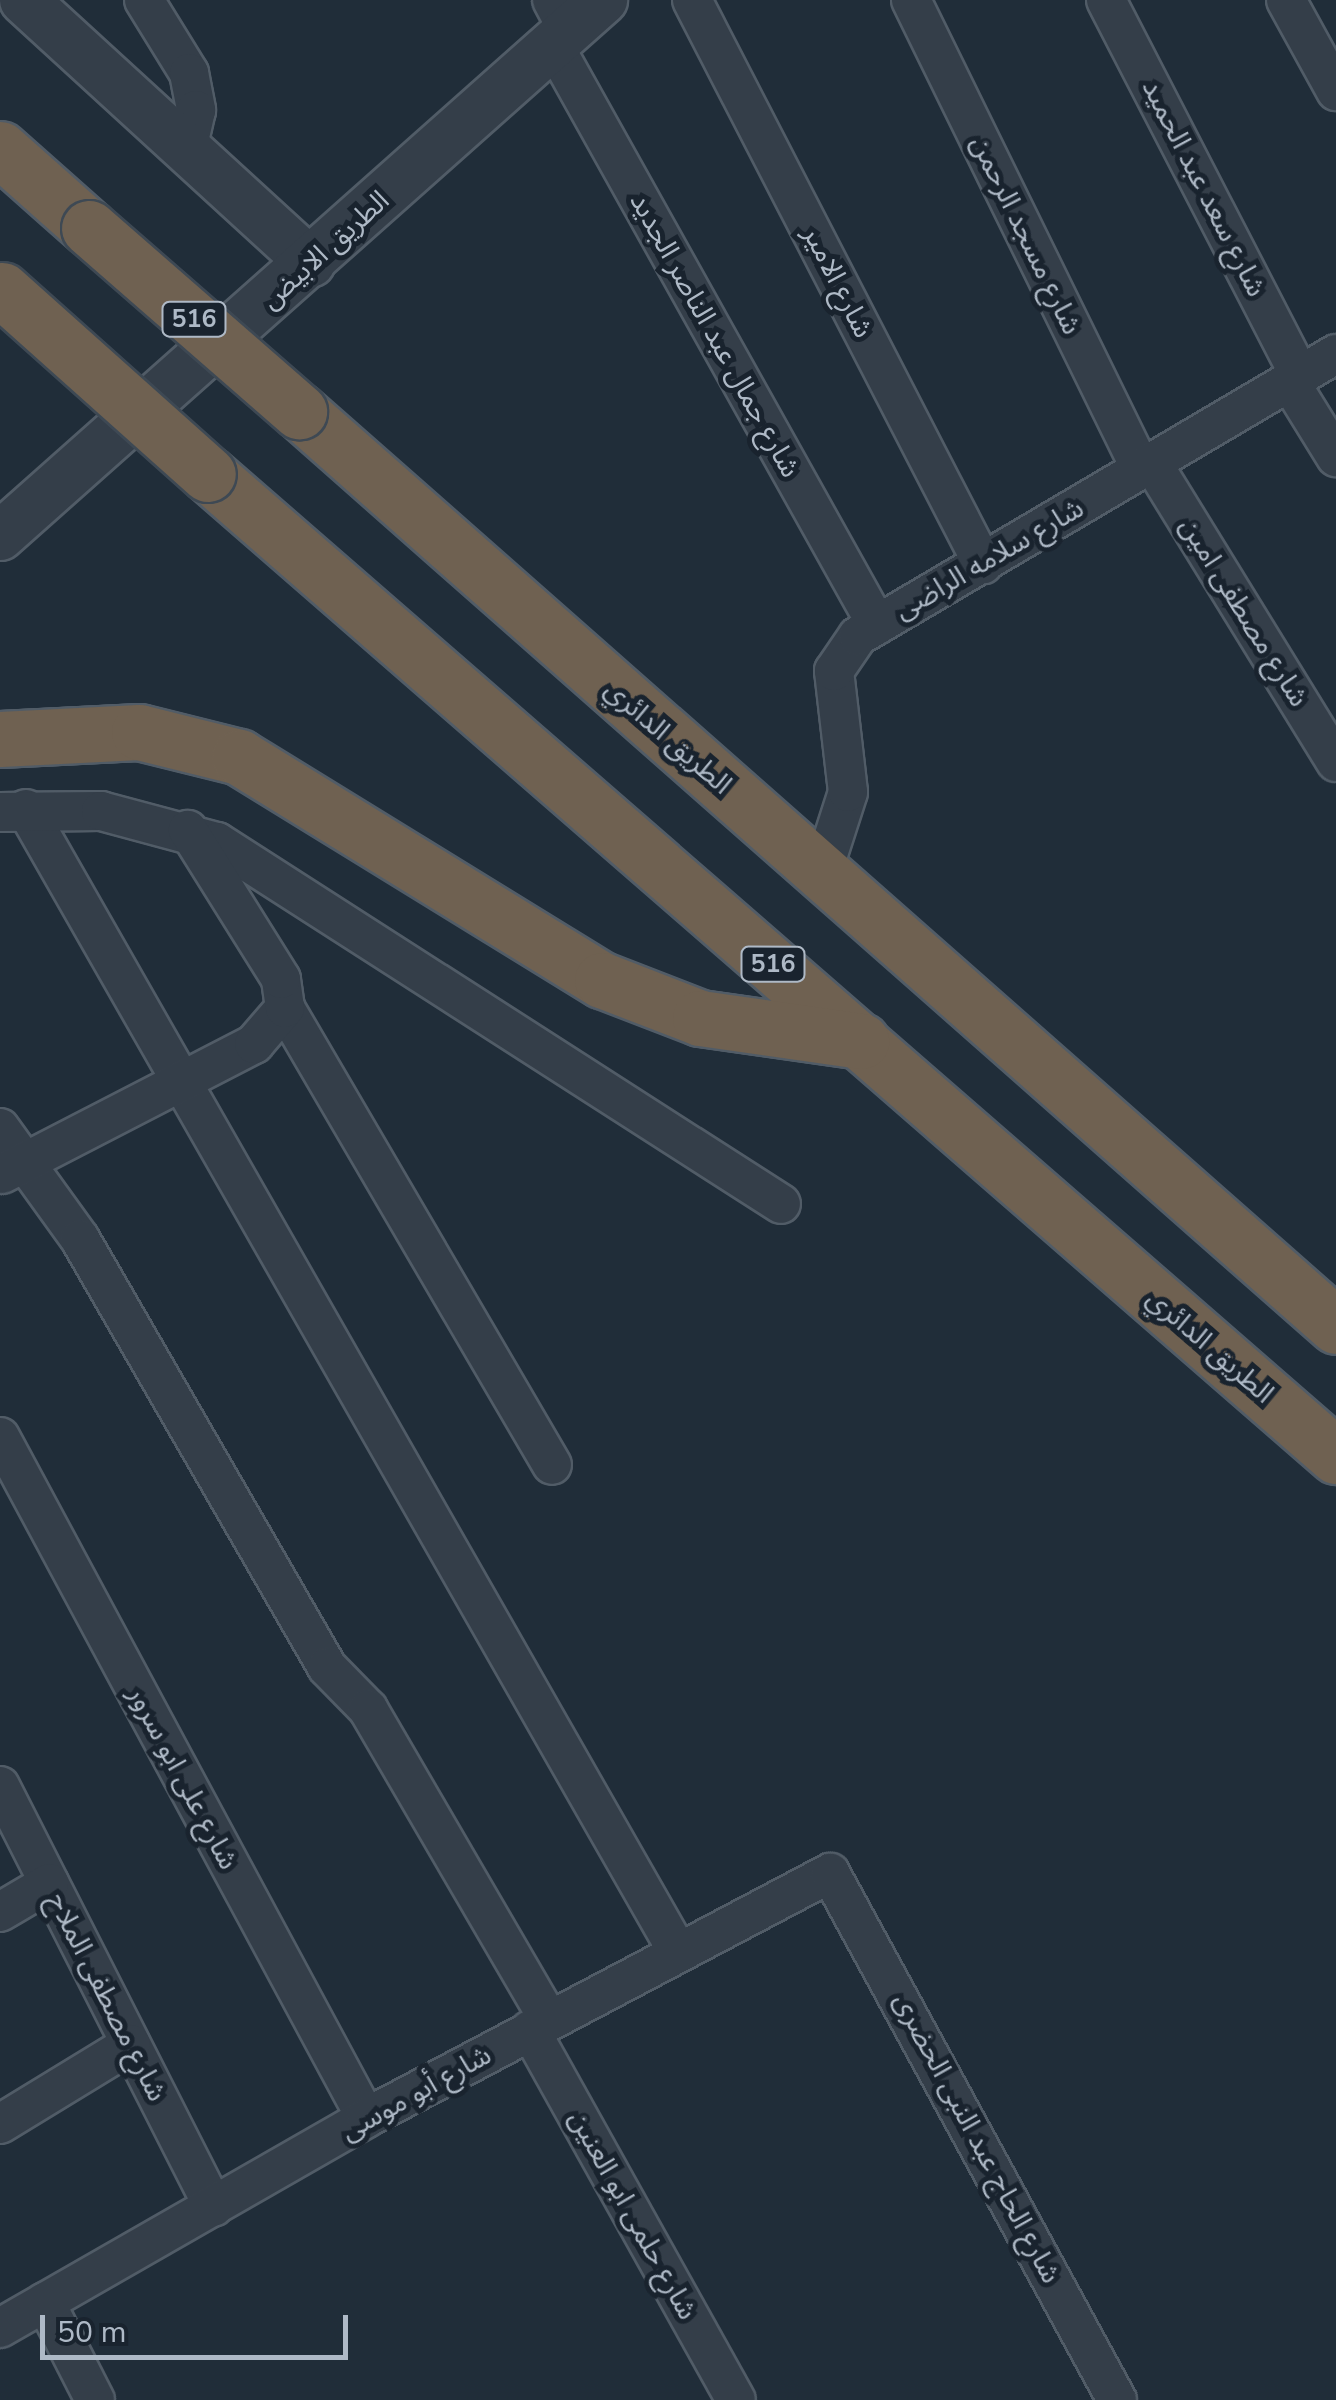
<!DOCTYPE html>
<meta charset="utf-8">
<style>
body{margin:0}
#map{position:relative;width:1336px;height:2400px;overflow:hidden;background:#202d39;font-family:"Nunito Sans","Noto Sans Arabic",sans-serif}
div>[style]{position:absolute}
.roads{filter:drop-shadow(2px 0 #515c67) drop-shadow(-2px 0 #515c67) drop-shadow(0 2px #515c67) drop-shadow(0 -2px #515c67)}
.minor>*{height:38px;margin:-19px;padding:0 19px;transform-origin:19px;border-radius:19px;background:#343e49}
.tertiary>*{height:48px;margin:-24px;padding:0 24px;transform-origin:24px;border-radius:24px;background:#343e49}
.motorway>*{height:55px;margin:-27.5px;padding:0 27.5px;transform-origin:27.5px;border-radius:27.5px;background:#6f6151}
.bridges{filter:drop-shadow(2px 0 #3e4954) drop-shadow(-2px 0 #3e4954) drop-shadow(0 2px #3e4954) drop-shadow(0 -2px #3e4954)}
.motorway-bridge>*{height:55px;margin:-27.5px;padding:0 27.5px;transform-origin:27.5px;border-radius:27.5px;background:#6f6151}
span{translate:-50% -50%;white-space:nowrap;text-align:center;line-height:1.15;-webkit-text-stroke:10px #19232e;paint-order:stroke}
.shield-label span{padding:2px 8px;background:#19232e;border:2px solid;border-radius:8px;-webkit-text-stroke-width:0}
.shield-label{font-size:25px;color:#aeb9c6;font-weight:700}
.street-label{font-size:28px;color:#aeb9c6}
.scale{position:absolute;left:40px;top:2315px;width:308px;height:45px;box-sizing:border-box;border:5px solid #aeb9c6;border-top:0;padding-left:12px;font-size:30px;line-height:35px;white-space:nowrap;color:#aeb9c6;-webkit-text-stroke:8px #19232e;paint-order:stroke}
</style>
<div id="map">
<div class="roads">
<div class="minor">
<i style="left:144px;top:0;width:86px;rotate:58.3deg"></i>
<i style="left:189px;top:73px;width:38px;rotate:79deg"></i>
<i style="left:196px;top:110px;width:41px;rotate:102.7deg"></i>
<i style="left:552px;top:0;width:36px;rotate:62deg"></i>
<i style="left:692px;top:0;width:635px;rotate:62.71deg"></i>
<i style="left:911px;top:0;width:522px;rotate:63.88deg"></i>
<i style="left:1106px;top:0;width:424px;rotate:62.7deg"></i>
<i style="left:1286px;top:0;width:104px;rotate:61.2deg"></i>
<i style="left:554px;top:46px;width:663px;rotate:60.84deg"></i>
<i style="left:1291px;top:384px;width:86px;rotate:58.3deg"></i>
<i style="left:1152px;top:463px;width:351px;rotate:58.4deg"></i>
<i style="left:26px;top:809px;width:1316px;rotate:60.3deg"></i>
<i style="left:0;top:812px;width:101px;rotate:-0.6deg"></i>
<i style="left:101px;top:811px;width:120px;rotate:15deg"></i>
<i style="left:217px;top:842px;width:670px;rotate:32.69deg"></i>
<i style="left:822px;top:873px;width:85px;rotate:-72.2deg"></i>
<i style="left:848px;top:792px;width:122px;rotate:-96.6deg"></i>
<i style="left:834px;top:671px;width:42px;rotate:-55.6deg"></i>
<i style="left:858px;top:636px;width:555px;rotate:-30.54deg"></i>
<i style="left:285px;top:1008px;width:529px;rotate:59.7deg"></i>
<i style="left:0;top:1128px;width:137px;rotate:54.2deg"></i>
<i style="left:80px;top:1239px;width:494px;rotate:60deg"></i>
<i style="left:327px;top:1667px;width:59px;rotate:45.7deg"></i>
<i style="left:368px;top:1709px;width:360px;rotate:59.8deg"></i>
<i style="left:2px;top:1174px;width:284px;rotate:-27.3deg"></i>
<i style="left:254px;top:1044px;width:48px;rotate:-49.3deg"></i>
<i style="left:285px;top:1008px;width:29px;rotate:-98deg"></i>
<i style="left:281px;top:979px;width:176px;rotate:-122deg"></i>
<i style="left:0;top:1437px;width:773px;rotate:61.74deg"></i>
<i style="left:0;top:1786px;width:472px;rotate:63.1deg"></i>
<i style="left:0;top:1912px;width:57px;rotate:-30.6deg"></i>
<i style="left:530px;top:2030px;width:423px;rotate:60.9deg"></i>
<i style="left:0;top:2124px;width:153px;rotate:-31.4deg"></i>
<i style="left:45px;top:2302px;width:110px;rotate:63deg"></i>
<i style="left:0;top:2328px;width:422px;rotate:-29.8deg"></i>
<i style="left:366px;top:2118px;width:525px;rotate:-27.83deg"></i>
<i style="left:830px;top:1873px;width:600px;rotate:61.43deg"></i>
</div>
<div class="tertiary">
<i style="left:24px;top:0;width:389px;rotate:42.5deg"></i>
<i style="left:0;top:536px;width:807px;rotate:-41.63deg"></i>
</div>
<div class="motorway">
<i style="left:0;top:149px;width:119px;rotate:41.6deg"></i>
<i style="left:299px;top:411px;width:1383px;rotate:41.42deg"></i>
<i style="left:208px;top:474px;width:1496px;rotate:41.04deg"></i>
<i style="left:0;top:739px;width:139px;rotate:-2.9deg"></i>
<i style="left:139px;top:732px;width:103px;rotate:14deg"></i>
<i style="left:239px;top:757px;width:426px;rotate:31.6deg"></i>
<i style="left:602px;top:980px;width:105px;rotate:21.2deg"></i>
<i style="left:700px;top:1018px;width:163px;rotate:8.1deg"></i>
</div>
</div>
<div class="bridges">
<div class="motorway-bridge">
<i style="left:89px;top:228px;width:279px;rotate:41.1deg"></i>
<i style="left:2px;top:290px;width:276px;rotate:41.8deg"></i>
</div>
</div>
<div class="shield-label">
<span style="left:194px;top:319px">516</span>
<span style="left:773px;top:964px">516</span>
</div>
<div class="street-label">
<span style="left:1204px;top:188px;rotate:63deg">شارع سعد عبد الحميد</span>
<span style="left:1026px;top:235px;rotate:64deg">شارع مسجد الرحمن</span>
<span style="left:325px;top:250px;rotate:-42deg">الطريق الابيض</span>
<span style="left:838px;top:282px;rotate:63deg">شارع الامير</span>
<span style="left:715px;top:335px;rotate:61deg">شارع جمال عبد الناصر الجديد</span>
<span style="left:989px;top:559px;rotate:-30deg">شارع سلامه الراضى</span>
<span style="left:1244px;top:612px;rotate:58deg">شارع مصطفى امين</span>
<span style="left:668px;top:737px;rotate:41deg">الطريق الدائري</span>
<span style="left:1210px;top:1346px;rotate:41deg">الطريق الدائري</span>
<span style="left:183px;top:1778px;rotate:62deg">شارع على ابو سرور</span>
<span style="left:107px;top:1997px;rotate:63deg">شارع مصطفى الملاح</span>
<span style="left:416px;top:2093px;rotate:-29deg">شارع أبو موسى</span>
<span style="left:977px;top:2138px;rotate:62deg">شارع الحاج عبد النبى الحضرى</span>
<span style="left:633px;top:2215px;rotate:61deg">شارع حلمى ابو العنين</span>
</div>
<div class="scale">50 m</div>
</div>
